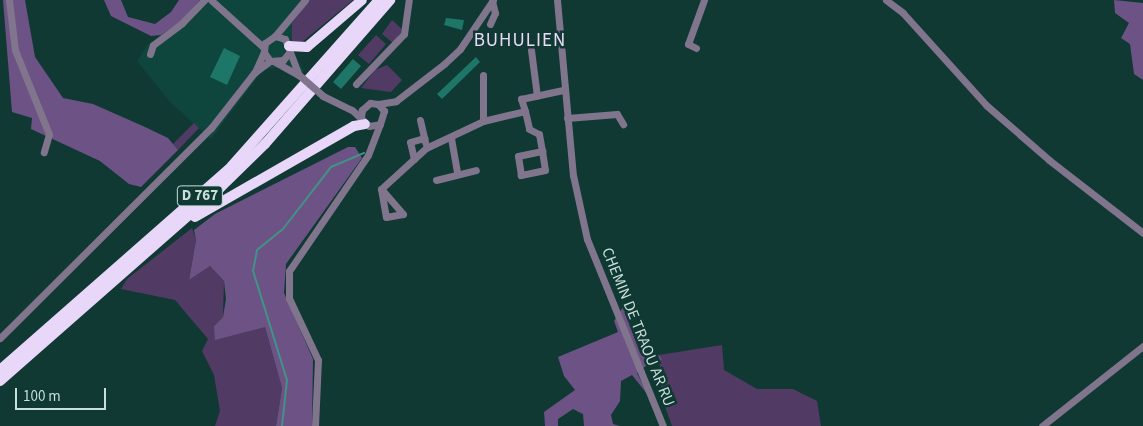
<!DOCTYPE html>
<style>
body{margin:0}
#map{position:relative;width:1143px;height:426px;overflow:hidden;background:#103933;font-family:"Source Sans 3",sans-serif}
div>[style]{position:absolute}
.built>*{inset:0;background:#0e453c}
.green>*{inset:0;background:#513b65}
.forest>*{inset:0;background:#6d5385}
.stream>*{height:2px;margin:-1px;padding:0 1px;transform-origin:1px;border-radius:1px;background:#409385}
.building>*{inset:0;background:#1e7669}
.minor>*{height:7px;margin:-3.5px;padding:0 3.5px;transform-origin:3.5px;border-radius:3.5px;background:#80758c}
.highway>*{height:10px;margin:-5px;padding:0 5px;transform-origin:5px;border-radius:5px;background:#e8d7f9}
.minor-bridge>*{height:7px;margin:-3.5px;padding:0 3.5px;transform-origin:3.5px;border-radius:3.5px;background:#80758c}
span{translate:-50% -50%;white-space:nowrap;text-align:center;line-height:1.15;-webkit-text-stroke:5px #103933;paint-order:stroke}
.shield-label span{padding:1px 4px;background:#103933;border:1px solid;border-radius:4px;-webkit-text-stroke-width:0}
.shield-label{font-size:15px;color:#c9dfda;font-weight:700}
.street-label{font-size:16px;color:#c9dfda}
.quarter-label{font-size:19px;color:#e9dbf7;letter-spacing:1px}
.scale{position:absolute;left:15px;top:388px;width:91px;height:22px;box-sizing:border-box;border:2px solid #c9dfda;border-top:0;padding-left:6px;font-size:15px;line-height:18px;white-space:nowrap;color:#c9dfda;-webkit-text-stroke:4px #103933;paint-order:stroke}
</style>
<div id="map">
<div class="built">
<i style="clip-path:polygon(200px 0,309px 0,292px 23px,292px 52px,304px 71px,297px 79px,282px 67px,263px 70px,211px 139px,170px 102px,137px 61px,148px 44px,180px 22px)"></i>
</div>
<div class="green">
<i style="clip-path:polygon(309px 0,353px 0,302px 42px,292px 41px,292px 23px)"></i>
<i style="clip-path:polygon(392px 20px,403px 30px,393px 43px,382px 34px)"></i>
<i style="clip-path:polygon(376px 35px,386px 44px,369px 64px,358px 55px)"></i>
<i style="clip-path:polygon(387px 65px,402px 80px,391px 92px,361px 88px,375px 70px)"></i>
<i style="clip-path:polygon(194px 123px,199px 128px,178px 150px,173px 144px)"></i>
<i style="clip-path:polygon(192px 228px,196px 240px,189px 280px,210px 266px,224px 281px,223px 317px,214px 326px,265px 327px,282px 388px,276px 426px,215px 426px,220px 411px,214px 375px,202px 351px,208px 339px,175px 300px,121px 289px,127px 279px)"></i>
<i style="clip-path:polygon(722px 345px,724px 370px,757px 389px,793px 389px,817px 401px,821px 426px,672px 426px,662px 398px,659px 355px)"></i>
</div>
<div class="forest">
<i style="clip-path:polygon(3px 0,25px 0,35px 57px,63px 98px,93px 104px,145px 127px,168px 138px,178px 150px,141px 187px,129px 184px,100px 161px,31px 129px,32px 118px,12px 112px)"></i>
<i style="clip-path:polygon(104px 0,121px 0,128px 17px,155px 24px,171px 12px,179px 0,200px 0,180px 22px,161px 35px,151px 36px,111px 16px)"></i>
<i style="clip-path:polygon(1114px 0,1143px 3px,1143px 80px,1134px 74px,1130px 44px,1121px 38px,1129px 23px,1115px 13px)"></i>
<i style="clip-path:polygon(348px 147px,355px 147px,362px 158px,286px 264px,284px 293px,313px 359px,312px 426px,276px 426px,282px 388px,265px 327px,215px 340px,214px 326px,223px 317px,226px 299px,224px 281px,210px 266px,189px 280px,196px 240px,194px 230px,215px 214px)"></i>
<i style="clip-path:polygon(623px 307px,640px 353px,659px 355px,662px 360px,651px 362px,637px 373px,648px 395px,632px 375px,621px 381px,620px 401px,611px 415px,613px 424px,620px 426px,584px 426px,583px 414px,573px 409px,558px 419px,558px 426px,545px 426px,544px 412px,575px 390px,564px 376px,558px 357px,618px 332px,614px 321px)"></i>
</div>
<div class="stream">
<i style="left:282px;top:426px;width:46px;rotate:-83.8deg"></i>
<i style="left:287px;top:380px;width:114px;rotate:-107.3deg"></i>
<i style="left:253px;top:271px;width:21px;rotate:-79deg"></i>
<i style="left:257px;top:250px;width:33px;rotate:-39deg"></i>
<i style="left:283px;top:229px;width:78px;rotate:-52.3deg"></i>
<i style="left:331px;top:167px;width:36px;rotate:-23deg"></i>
</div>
<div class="building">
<i style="clip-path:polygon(446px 18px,464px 20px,462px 30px,444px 25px)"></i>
<i style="clip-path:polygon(224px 48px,240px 56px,227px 85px,210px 77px)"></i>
<i style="clip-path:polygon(476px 57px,480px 62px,442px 99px,437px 94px)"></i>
<i style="clip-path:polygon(353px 59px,361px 66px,341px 89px,333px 82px)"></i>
</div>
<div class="minor">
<i style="left:9px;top:0;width:50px;rotate:83.2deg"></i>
<i style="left:15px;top:50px;width:91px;rotate:68deg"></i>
<i style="left:49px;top:134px;width:19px;rotate:106deg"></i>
<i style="left:211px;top:0;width:70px;rotate:42.1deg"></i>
<i style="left:557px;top:0;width:176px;rotate:84.8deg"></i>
<i style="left:573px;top:175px;width:66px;rotate:77.7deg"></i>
<i style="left:587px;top:239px;width:202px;rotate:67.9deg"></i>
<i style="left:886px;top:0;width:21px;rotate:37deg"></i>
<i style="left:903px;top:13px;width:124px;rotate:47.9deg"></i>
<i style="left:986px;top:105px;width:84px;rotate:41.1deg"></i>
<i style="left:1049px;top:160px;width:119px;rotate:37.8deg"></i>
<i style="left:490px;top:24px;width:12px;rotate:-66deg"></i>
<i style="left:495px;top:13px;width:12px;rotate:-104deg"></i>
<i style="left:275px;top:36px;width:47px;rotate:-50.2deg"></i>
<i style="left:696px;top:48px;width:9px;rotate:-153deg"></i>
<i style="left:688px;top:44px;width:47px;rotate:-70deg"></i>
<i style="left:531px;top:50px;width:46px;rotate:82.6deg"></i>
<i style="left:150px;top:54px;width:9px;rotate:-72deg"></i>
<i style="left:153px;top:45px;width:36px;rotate:-37deg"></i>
<i style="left:182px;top:23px;width:32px;rotate:-46deg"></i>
<i style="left:288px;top:54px;width:8px;rotate:130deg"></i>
<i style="left:283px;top:60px;width:13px;rotate:176deg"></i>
<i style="left:270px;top:61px;width:11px;rotate:-124deg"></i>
<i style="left:264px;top:52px;width:9px;rotate:-84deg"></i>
<i style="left:265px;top:43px;width:12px;rotate:-35deg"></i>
<i style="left:275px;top:36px;width:10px;rotate:17deg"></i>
<i style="left:285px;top:39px;width:39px;rotate:69deg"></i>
<i style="left:275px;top:62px;width:26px;rotate:29deg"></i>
<i style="left:255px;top:72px;width:22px;rotate:-66deg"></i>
<i style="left:483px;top:75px;width:46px;rotate:90deg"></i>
<i style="left:356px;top:84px;width:69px;rotate:-46.2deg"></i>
<i style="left:404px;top:34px;width:34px;rotate:-82deg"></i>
<i style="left:323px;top:96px;width:32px;rotate:26deg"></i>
<i style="left:352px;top:110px;width:23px;rotate:43deg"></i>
<i style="left:369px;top:126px;width:11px;rotate:-10deg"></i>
<i style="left:380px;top:124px;width:14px;rotate:-73deg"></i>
<i style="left:384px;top:111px;width:9px;rotate:-131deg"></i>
<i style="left:378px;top:104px;width:8px;rotate:-173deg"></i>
<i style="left:370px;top:103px;width:11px;rotate:139deg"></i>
<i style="left:362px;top:110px;width:7px;rotate:98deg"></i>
<i style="left:378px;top:104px;width:18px;rotate:-9deg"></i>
<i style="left:396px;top:101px;width:61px;rotate:-37.6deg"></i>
<i style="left:444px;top:64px;width:22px;rotate:-43deg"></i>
<i style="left:460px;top:49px;width:59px;rotate:-56deg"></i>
<i style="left:525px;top:111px;width:18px;rotate:77deg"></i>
<i style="left:529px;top:129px;width:11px;rotate:27deg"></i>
<i style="left:539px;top:134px;width:17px;rotate:80deg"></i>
<i style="left:542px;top:151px;width:19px;rotate:81deg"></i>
<i style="left:545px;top:170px;width:25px;rotate:168deg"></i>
<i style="left:521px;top:175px;width:19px;rotate:-99deg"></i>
<i style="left:518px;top:156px;width:25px;rotate:-12deg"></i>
<i style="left:567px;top:118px;width:50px;rotate:-4.6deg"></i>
<i style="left:617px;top:114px;width:12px;rotate:59deg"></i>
<i style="left:420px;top:120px;width:23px;rotate:77deg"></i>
<i style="left:451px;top:138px;width:35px;rotate:80deg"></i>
<i style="left:414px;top:159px;width:17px;rotate:-103deg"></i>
<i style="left:410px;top:142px;width:15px;rotate:-16deg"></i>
<i style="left:436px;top:180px;width:41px;rotate:-14deg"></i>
<i style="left:381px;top:189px;width:28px;rotate:80deg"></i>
<i style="left:386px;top:217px;width:17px;rotate:-10deg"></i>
<i style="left:403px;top:214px;width:33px;rotate:-131deg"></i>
<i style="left:381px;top:189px;width:61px;rotate:-42.3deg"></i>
<i style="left:426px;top:148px;width:63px;rotate:-25.3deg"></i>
<i style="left:483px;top:121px;width:43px;rotate:-13.4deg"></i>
<i style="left:525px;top:111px;width:13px;rotate:-108deg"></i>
<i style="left:521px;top:99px;width:43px;rotate:-12.1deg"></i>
<i style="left:0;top:338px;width:298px;rotate:-44.9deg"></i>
<i style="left:211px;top:128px;width:70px;rotate:-52deg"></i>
<i style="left:254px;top:73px;width:20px;rotate:-37deg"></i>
<i style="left:315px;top:426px;width:66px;rotate:-87.4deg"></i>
<i style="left:318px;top:360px;width:68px;rotate:-115.1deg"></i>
<i style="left:289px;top:298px;width:27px;rotate:-90deg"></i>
<i style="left:289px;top:271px;width:140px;rotate:-55.7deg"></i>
<i style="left:368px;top:155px;width:33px;rotate:-69deg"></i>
<i style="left:1042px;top:426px;width:129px;rotate:-38.4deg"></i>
</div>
<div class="highway">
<i style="left:289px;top:46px;width:18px;rotate:3deg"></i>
<i style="left:307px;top:47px;width:72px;rotate:-40.5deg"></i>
<i style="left:195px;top:217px;width:183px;rotate:-29.8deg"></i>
<i style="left:354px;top:126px;width:11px;rotate:-10deg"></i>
<i style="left:0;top:370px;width:303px;rotate:-41.3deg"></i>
<i style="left:228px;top:170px;width:227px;rotate:-48.4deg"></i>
<i style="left:0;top:381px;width:293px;rotate:-41.3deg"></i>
<i style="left:220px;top:188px;width:63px;rotate:-44.4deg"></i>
<i style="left:265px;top:144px;width:191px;rotate:-49deg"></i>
</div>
<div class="minor-bridge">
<i style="left:299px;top:75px;width:32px;rotate:41deg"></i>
</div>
<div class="shield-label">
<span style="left:200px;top:196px">D 767</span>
</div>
<div class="street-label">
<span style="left:638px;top:327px;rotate:68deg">CHEMIN DE TRAOU AR RU</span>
</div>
<div class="quarter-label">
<span style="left:520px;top:41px">BUHULIEN</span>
</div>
<div class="scale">100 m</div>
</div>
